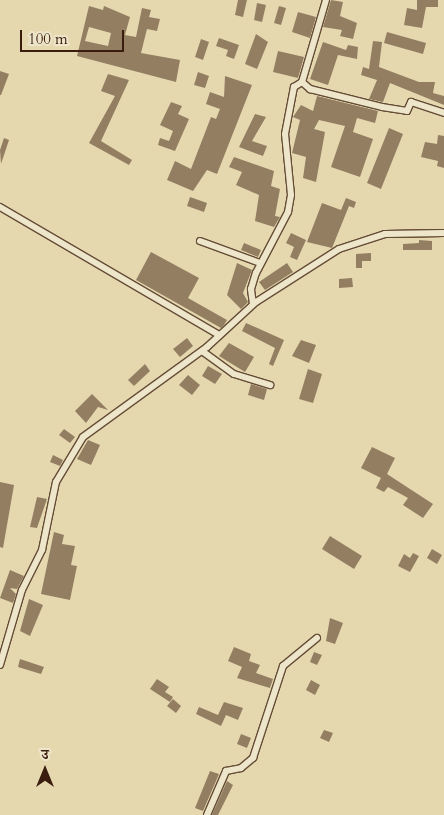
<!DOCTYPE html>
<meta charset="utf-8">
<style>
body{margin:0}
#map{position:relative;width:444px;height:815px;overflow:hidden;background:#e5d8af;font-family:Cardo,"Noto Serif Devanagari",serif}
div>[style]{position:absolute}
.building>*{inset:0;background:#937e62}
.roads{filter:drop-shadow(1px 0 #654c36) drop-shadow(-1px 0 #654c36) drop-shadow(0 1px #654c36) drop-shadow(0 -1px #654c36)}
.street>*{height:6px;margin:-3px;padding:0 3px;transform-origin:3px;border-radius:3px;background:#eee6cb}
span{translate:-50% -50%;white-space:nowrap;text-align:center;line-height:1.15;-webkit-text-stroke:4px #eee6cb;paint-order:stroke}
.north{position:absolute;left:20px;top:745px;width:50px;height:50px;-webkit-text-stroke:4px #eee6cb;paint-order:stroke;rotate:0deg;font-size:14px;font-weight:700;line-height:20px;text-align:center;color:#3a1d0e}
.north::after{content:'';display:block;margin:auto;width:18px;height:22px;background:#3a1d0e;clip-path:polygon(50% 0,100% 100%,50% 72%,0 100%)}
.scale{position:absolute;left:20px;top:30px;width:104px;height:22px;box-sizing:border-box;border:2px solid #3a1d0e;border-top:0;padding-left:6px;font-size:15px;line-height:18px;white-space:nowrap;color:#3a1d0e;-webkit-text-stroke:4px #eee6cb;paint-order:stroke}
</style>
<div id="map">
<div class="building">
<i style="clip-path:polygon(238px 0,247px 0,243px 17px,235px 15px)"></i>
<i style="clip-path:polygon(331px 0,343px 2px,340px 16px,357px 23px,353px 39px,340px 36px,342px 30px,323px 27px)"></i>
<i style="clip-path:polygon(417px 0,438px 0,438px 7px,426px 7px,422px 28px,404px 25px,407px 8px,417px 10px)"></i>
<i style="clip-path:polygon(257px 3px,266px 5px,262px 22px,254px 20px)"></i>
<i style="clip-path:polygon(evenodd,89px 6px,103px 10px,104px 6px,130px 17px,125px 35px,136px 37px,142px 8px,151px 10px,149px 17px,160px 19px,157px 31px,147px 29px,141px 53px,180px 60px,176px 82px,77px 56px,89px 6px,89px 27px,111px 33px,108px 46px,85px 41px,89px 27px)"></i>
<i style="clip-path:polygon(279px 6px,286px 8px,281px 25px,274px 23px)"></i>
<i style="clip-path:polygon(298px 12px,316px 17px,310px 38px,292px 32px)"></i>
<i style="clip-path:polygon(387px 32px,426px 43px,423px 54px,384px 43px)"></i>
<i style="clip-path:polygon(256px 34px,268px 42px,257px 69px,245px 64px)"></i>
<i style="clip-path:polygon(219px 38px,239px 45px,234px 59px,226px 56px,228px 50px,216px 46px)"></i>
<i style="clip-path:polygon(201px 39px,209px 42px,203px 60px,195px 57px)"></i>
<i style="clip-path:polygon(373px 41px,382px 42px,379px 67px,419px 82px,435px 82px,433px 93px,444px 96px,444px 105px,390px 83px,383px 102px,369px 99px,377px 80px,361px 75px,363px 67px,369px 69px)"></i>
<i style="clip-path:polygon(323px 42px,346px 50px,348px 45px,358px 47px,357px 59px,338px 55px,328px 85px,310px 79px)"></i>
<i style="clip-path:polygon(278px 51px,304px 57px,298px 78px,273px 72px)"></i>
<i style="clip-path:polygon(0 71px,9px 74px,1px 95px,0 95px)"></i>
<i style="clip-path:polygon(198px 72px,209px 76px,205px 88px,194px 85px)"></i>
<i style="clip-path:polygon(108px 74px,129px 80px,101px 141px,132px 160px,129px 165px,89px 143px,115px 96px,101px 91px)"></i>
<i style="clip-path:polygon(225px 76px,252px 85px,217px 174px,207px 170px,193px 191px,167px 180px,175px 161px,191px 169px,211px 117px,216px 119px,220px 109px,206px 104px,210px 92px,224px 97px)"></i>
<i style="clip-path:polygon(317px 96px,378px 111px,375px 123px,357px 118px,353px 132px,373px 139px,360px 177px,331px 167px,345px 126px,319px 120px,314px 129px,325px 132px,316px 182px,303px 178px,306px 157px,292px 153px,300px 120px,293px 117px,301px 105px,313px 111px)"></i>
<i style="clip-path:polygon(171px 102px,182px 106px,178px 114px,189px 119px,175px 151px,158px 145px,160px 138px,169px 141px,173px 131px,160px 125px)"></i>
<i style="clip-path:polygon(255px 114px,266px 117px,252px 141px,267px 146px,263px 156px,239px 147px)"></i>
<i style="clip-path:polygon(389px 128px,403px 134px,381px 189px,367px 183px)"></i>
<i style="clip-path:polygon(438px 135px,444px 136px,444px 168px,437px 166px,438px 161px,421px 157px,425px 142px,437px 144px)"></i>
<i style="clip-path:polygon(4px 138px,9px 140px,1px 164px,0 150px)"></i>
<i style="clip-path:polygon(234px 157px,274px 171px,271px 186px,280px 189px,275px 216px,280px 217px,274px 227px,255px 221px,259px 195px,236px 185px,242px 172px,229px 167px)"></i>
<i style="clip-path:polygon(190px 197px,207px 203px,204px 212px,187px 206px)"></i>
<i style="clip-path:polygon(346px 198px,356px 202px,354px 208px,349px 206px,332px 248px,307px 242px,322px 203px,341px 210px)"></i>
<i style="clip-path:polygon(291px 233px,306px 240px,297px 260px,290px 257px,294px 247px,286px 243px)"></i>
<i style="clip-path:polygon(419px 240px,432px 241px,432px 250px,403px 250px,403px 244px,419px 243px)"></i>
<i style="clip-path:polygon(244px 243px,261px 250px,258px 257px,241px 250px)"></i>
<i style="clip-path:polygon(151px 252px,199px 278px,188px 298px,227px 320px,224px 325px,221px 328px,136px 280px)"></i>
<i style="clip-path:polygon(371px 253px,371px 261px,362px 261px,362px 268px,356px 268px,356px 254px)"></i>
<i style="clip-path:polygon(237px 263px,252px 270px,243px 293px,248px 302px,241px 309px,227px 295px)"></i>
<i style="clip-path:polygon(287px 263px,293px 272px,265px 290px,259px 282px)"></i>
<i style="clip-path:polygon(352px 278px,353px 287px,339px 288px,339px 279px)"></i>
<i style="clip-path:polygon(246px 323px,284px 340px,273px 366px,269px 364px,275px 348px,242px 331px)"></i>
<i style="clip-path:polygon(187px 338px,193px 346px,180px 357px,173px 349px)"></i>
<i style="clip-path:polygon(301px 340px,316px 345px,309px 363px,292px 356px)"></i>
<i style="clip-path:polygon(229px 343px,254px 357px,245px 372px,219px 356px)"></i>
<i style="clip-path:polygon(145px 364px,150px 371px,134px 386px,128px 380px)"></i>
<i style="clip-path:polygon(208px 366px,222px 374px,215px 384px,202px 376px)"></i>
<i style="clip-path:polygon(308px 369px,322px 374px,313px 403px,299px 399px)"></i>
<i style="clip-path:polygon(188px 375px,200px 385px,192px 395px,179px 385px)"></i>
<i style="clip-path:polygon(251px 384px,267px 389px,264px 400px,248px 395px)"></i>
<i style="clip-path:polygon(92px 394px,108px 410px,98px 407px,86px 423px,75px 411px)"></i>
<i style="clip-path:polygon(64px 429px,75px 437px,70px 443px,59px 435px)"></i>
<i style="clip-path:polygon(88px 440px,100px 445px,91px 465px,77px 459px)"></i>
<i style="clip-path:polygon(372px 447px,395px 458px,387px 474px,433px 504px,423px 518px,403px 505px,408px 498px,388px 487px,384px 492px,376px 488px,381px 478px,361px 468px)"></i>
<i style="clip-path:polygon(53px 455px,63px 460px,60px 466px,50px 462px)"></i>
<i style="clip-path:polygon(0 482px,14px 485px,3px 548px,0 547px)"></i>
<i style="clip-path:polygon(37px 497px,47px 499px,37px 528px,30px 527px)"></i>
<i style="clip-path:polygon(54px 532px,64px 535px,62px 544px,75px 546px,71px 565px,77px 566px,70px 600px,41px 594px)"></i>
<i style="clip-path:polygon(330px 536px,362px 556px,354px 569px,322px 549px)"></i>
<i style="clip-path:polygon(432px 549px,442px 555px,437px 564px,427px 558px)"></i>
<i style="clip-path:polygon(413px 553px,419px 556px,410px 572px,398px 566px,404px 554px,410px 558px)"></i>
<i style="clip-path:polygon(10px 570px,24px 576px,17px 589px,10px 588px,16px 594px,13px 603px,0 598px)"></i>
<i style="clip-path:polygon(29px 599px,43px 605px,30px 636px,20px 631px)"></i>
<i style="clip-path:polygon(330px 618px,343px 623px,335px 644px,326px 641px)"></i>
<i style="clip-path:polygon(234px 647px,251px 654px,249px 661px,260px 665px,256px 673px,273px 679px,270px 688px,237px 678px,242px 667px,228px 661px)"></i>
<i style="clip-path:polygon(314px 652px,322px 655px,317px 665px,310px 662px)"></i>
<i style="clip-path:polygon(20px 659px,44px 667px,41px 674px,18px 667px)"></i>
<i style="clip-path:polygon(157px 679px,169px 687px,165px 692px,173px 697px,170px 702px,150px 689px)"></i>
<i style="clip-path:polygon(311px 680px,320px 685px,315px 695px,306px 690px)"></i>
<i style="clip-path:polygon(173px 699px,181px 706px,176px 713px,167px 706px)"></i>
<i style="clip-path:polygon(224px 702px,243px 708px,238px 720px,226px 715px,221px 726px,196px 714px,199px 707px,218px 715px)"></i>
<i style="clip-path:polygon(324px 730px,333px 733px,329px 742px,320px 738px)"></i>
<i style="clip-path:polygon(241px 734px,251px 738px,247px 748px,237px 744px)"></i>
<i style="clip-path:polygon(210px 771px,219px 774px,203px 811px,195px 808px)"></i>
<i style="clip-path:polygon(227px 781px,233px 785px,218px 815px,212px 815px)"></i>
</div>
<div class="roads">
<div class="street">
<i style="left:326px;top:0;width:85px;rotate:106.3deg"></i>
<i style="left:302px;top:82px;width:11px;rotate:41deg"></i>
<i style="left:310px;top:89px;width:74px;rotate:14deg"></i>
<i style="left:382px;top:107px;width:25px;rotate:9deg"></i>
<i style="left:407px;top:111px;width:10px;rotate:-66deg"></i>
<i style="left:411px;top:102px;width:35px;rotate:18deg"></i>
<i style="left:0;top:207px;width:254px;rotate:30.3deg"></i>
<i style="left:200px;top:241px;width:64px;rotate:20.1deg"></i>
<i style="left:253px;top:304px;width:15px;rotate:-98deg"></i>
<i style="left:251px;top:289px;width:17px;rotate:-73deg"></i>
<i style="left:256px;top:273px;width:69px;rotate:-62.3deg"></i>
<i style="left:288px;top:212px;width:17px;rotate:-80deg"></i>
<i style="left:291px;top:195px;width:61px;rotate:-95.6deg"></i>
<i style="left:285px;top:134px;width:48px;rotate:-79.2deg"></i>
<i style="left:294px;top:87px;width:9px;rotate:-32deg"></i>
<i style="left:202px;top:351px;width:39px;rotate:36deg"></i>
<i style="left:234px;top:374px;width:38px;rotate:17deg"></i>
<i style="left:0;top:665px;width:78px;rotate:-73.7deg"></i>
<i style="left:22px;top:590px;width:45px;rotate:-63.4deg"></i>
<i style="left:42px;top:550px;width:69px;rotate:-78.4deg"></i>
<i style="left:56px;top:482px;width:52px;rotate:-59deg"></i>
<i style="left:83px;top:437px;width:153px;rotate:-36deg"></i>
<i style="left:207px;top:347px;width:67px;rotate:-42.6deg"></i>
<i style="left:256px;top:302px;width:98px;rotate:-32.6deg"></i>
<i style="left:339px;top:249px;width:48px;rotate:-18.1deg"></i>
<i style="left:385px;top:234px;width:59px;rotate:-1deg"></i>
<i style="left:207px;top:815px;width:48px;rotate:-66.6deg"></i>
<i style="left:226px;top:771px;width:15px;rotate:-11deg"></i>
<i style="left:241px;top:768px;width:16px;rotate:-40deg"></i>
<i style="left:253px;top:758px;width:97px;rotate:-71.9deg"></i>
<i style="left:283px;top:666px;width:44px;rotate:-39.5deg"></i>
</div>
</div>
<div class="north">उ</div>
<div class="scale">100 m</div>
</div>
